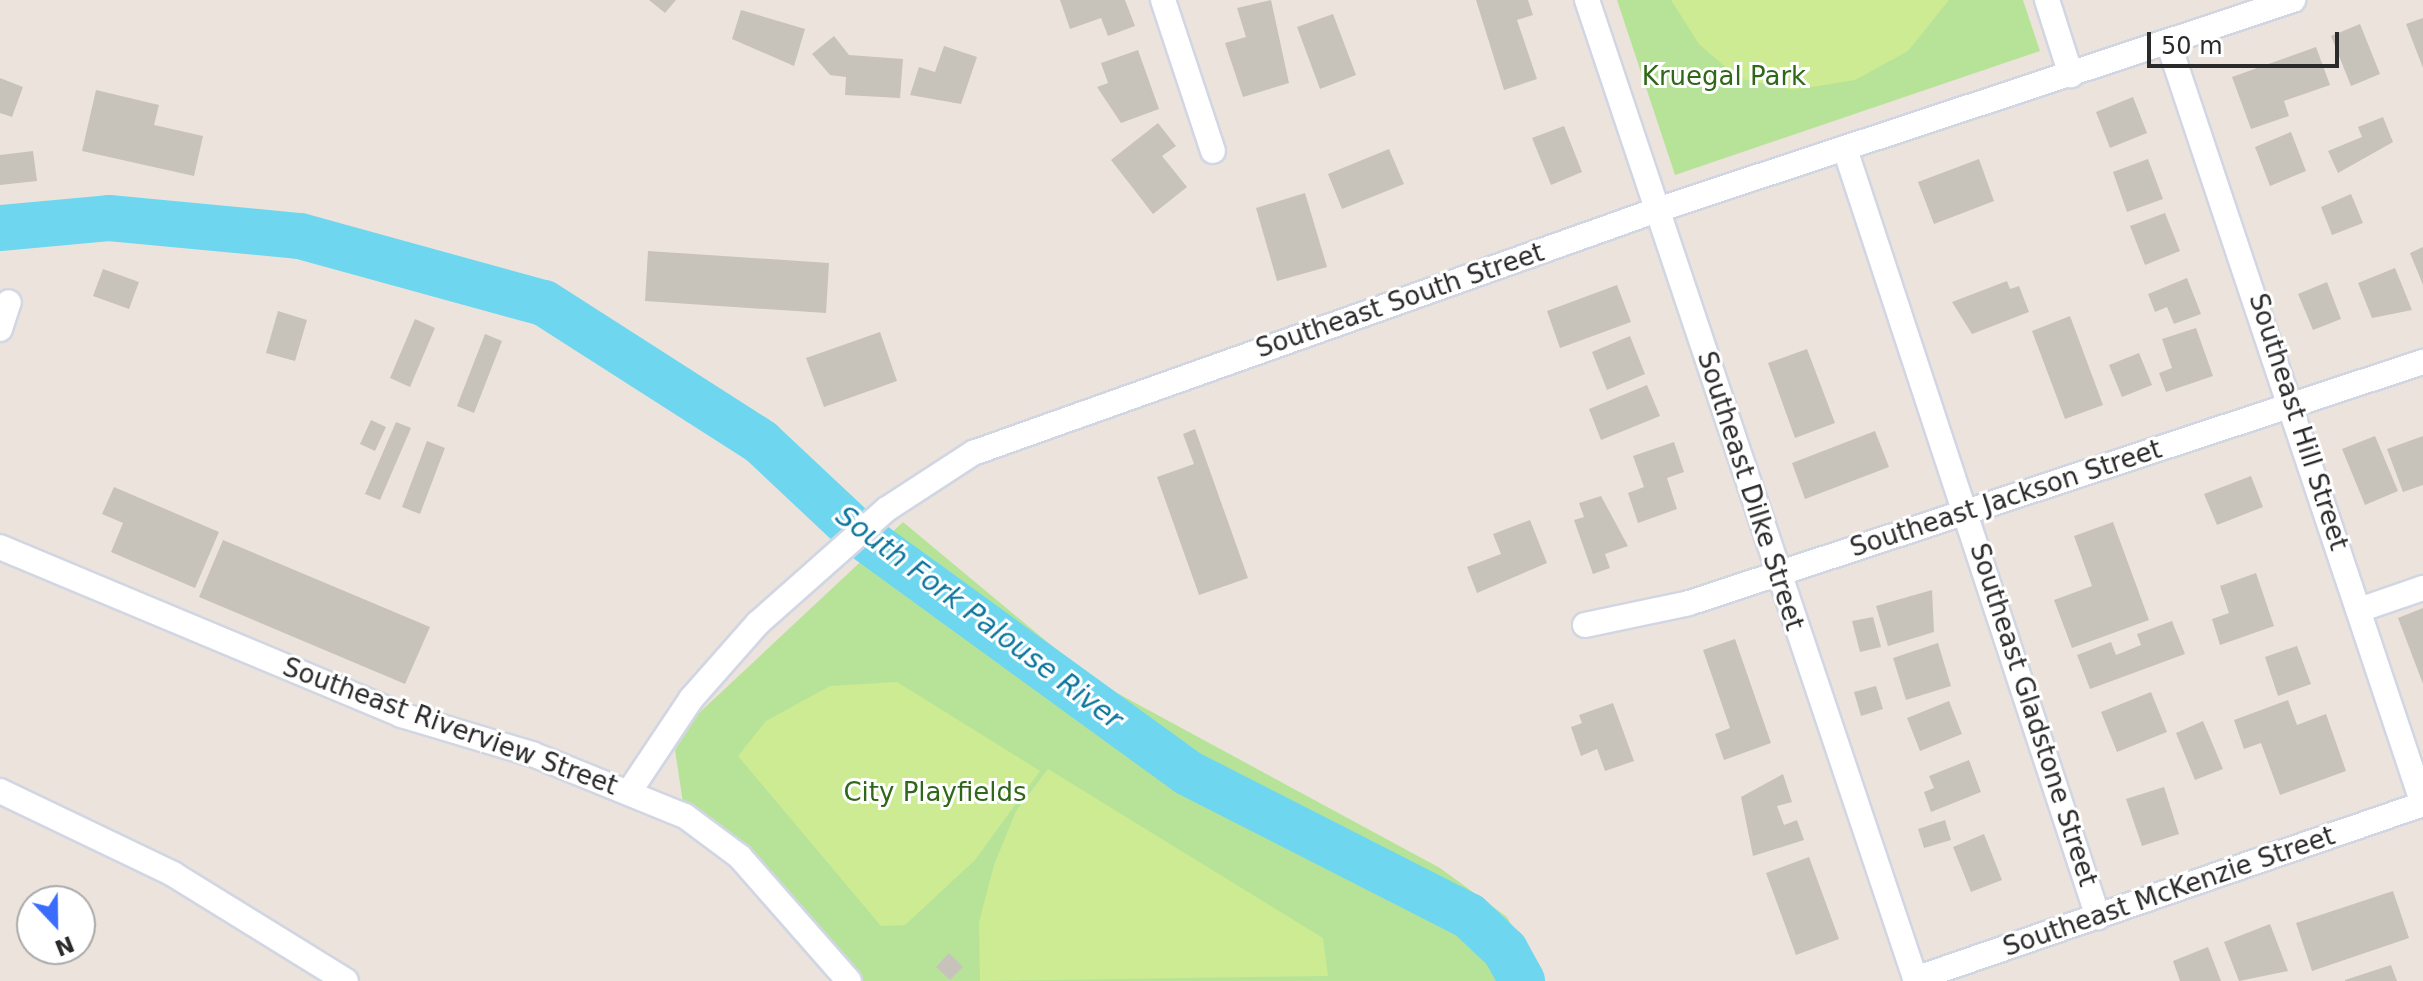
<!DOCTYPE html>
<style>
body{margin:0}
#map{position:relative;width:2423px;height:981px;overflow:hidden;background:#ece4dc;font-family:"DejaVu Sans",sans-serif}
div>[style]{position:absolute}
.green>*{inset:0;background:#b7e398}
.pitch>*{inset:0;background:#cceb93}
.river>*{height:46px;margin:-23px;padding:0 23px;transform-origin:23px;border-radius:23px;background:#6ed7ef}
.building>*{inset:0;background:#c7c2ba}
.roads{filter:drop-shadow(2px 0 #d1d6e3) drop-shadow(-2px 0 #d1d6e3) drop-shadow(0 2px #d1d6e3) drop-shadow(0 -2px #d1d6e3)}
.minor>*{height:24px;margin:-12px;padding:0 12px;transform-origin:12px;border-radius:12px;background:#fff}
span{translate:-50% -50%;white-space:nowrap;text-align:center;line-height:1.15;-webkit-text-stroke:6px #fff;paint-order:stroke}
.park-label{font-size:26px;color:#306819}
.street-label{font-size:26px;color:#2a2a2a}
.water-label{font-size:28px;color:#0c759c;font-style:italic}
.north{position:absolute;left:16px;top:885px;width:80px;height:80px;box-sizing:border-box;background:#fff;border:2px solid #aaa;border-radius:50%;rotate:158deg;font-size:22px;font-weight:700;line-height:32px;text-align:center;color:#2a2a2a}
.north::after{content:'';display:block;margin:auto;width:28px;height:36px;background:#3a6dfb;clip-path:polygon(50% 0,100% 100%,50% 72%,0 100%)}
.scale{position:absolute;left:2147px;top:32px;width:192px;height:36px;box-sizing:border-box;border:4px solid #2a2a2a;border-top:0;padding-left:10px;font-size:24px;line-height:28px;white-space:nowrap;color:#2a2a2a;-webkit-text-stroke:6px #fff;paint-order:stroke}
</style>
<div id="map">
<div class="green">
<i style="clip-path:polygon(1617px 0,2023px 0,2040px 51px,1675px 175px)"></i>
<i style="clip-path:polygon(903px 522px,1093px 680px,1440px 868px,1507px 917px,1542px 981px,849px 981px,685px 816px,675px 750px,699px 713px)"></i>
</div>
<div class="pitch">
<i style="clip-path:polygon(1671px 0,1949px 0,1908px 51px,1855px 80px,1793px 90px,1738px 78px,1699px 44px)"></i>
<i style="clip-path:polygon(897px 682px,1040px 771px,975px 860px,905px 925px,881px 926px,738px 756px,766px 721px,830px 686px)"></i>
<i style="clip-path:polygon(1048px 769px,1323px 938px,1328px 976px,980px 981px,979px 922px,994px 865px,1016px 811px)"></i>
</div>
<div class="river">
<i style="left:0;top:228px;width:109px;rotate:-5.2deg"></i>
<i style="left:109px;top:218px;width:192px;rotate:5.4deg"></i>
<i style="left:300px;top:236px;width:253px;rotate:15.4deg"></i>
<i style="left:544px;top:303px;width:258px;rotate:32.6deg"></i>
<i style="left:761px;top:442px;width:134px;rotate:43.2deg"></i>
<i style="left:859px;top:534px;width:407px;rotate:36deg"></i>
<i style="left:1188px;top:773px;width:315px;rotate:27deg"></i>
<i style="left:1469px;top:916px;width:50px;rotate:43.4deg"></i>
<i style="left:1505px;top:950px;width:35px;rotate:61deg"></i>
</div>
<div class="building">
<i style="clip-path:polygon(649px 0,676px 0,665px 13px)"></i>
<i style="clip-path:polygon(1060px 0,1125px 0,1135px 26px,1108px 36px,1101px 18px,1070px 29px)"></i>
<i style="clip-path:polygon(1271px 0,1289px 83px,1243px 97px,1225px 43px,1246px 37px,1237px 8px)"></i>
<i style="clip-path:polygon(1476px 0,1528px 0,1533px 15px,1517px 20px,1537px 79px,1504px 90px)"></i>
<i style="clip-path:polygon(741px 10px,805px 29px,794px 66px,732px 39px)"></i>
<i style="clip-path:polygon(1333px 14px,1356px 75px,1320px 89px,1297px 27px)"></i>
<i style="clip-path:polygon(2423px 18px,2423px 68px,2406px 24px)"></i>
<i style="clip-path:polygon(2360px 24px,2380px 74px,2351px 86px,2331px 36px)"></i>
<i style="clip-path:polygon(834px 36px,849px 55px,903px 59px,900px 98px,845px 95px,846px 77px,830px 75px,812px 54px)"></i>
<i style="clip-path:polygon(944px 46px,977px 57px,961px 104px,910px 95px,919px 67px,935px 72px)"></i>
<i style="clip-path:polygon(2316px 47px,2330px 85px,2284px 101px,2289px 116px,2251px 129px,2232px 77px)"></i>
<i style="clip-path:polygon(1138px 50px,1159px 109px,1121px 123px,1097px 87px,1108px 83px,1101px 63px)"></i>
<i style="clip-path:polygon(0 78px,23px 87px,12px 117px,0 113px)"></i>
<i style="clip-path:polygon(96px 90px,159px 105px,154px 125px,203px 136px,194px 176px,82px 151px)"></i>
<i style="clip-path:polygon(2133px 97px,2147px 133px,2110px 148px,2096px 112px)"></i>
<i style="clip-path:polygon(2383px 117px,2393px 142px,2338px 173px,2328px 151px,2362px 137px,2358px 127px)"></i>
<i style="clip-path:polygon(1158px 123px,1176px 146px,1162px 156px,1187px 187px,1153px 214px,1111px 160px)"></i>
<i style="clip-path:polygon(1564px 126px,1582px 172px,1551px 185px,1532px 138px)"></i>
<i style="clip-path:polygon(2291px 132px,2306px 171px,2270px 186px,2255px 147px)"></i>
<i style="clip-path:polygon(1389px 149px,1404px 184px,1342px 209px,1328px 174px)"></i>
<i style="clip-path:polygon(33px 151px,37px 181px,0 185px,0 155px)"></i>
<i style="clip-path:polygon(1979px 159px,1994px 201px,1934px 224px,1918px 182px)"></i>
<i style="clip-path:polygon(2148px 159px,2163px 199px,2127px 212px,2113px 172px)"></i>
<i style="clip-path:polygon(1305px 193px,1327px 267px,1277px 281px,1256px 208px)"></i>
<i style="clip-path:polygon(2351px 194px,2363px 223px,2332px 235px,2321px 207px)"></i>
<i style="clip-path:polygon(2165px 213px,2180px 251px,2145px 265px,2130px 226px)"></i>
<i style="clip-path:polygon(2423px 247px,2423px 285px,2410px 253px)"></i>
<i style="clip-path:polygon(648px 251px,829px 263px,826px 313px,645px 301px)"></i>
<i style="clip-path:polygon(2395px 268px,2412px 310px,2372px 318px,2358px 283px)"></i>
<i style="clip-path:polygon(103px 269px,139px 282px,129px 309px,93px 296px)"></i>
<i style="clip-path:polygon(2187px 278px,2201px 314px,2174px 324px,2167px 307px,2155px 312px,2148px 294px)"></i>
<i style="clip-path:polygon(2007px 281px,2010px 289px,2019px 286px,2029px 312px,1972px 334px,1952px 302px)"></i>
<i style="clip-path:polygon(2327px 282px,2341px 319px,2313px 330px,2298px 294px)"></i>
<i style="clip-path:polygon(1617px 285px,1631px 322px,1560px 348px,1547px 311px)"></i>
<i style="clip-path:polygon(278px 311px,307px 320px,295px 361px,266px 353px)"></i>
<i style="clip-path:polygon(2070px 316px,2103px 405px,2065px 419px,2032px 331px)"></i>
<i style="clip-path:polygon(415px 319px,435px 328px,410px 387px,390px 378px)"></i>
<i style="clip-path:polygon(2196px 328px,2213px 376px,2166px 392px,2159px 373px,2172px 368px,2162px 339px)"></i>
<i style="clip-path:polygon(880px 332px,897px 381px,824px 407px,806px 358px)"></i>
<i style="clip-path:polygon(485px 334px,502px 341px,474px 413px,457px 406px)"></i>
<i style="clip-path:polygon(1630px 336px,1645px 374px,1607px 390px,1592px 352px)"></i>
<i style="clip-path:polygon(1807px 349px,1835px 423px,1795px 438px,1768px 363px)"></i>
<i style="clip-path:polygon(2139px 353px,2152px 385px,2122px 397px,2109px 365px)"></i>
<i style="clip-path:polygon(1647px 385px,1660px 416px,1601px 440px,1589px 409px)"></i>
<i style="clip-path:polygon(371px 420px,386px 427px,375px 451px,360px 444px)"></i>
<i style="clip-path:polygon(396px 422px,411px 428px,380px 500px,365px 494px)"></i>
<i style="clip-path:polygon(1195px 429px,1248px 578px,1199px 595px,1157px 477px,1194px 464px,1183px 434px)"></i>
<i style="clip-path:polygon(1875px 431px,1889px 467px,1805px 499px,1792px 463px)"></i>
<i style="clip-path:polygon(2375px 436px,2398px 491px,2365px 505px,2342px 449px)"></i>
<i style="clip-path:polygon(2423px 436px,2423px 485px,2403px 492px,2387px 449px)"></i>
<i style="clip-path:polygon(427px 441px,445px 448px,420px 514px,402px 507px)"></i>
<i style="clip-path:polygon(1674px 442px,1684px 472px,1667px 478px,1677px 509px,1638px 523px,1628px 493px,1644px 487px,1633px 456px)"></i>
<i style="clip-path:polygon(2251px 476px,2263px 507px,2217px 525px,2204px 494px)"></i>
<i style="clip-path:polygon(114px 487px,219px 532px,195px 588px,111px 552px,123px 523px,102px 514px)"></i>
<i style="clip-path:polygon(1601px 496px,1628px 546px,1605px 554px,1610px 568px,1593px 574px,1574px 520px,1584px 517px,1579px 503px)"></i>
<i style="clip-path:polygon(1530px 520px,1547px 563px,1477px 593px,1467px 567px,1501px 554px,1493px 534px)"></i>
<i style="clip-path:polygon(2113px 522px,2149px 620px,2072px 648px,2054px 600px,2092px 586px,2074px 536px)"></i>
<i style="clip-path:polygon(223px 540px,430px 627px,405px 684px,199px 597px)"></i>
<i style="clip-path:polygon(2256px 573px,2274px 626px,2220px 645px,2212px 619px,2229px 613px,2220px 586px)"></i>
<i style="clip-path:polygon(1932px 590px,1934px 632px,1888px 646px,1876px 606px)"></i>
<i style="clip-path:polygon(2423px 608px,2423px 684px,2398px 618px)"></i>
<i style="clip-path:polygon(1873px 617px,1881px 647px,1860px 652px,1852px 621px)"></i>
<i style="clip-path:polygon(2172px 621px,2185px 654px,2090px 689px,2077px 655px,2111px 642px,2116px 655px,2141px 645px,2137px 634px)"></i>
<i style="clip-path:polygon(1735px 639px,1771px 743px,1724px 760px,1715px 734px,1730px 728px,1703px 650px)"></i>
<i style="clip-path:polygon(1938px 643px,1951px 686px,1906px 700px,1893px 658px)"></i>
<i style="clip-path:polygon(2297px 646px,2311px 684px,2278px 696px,2265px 657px)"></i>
<i style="clip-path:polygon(1876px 686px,1883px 709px,1861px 716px,1854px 692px)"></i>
<i style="clip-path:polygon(2151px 692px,2167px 732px,2117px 752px,2101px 712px)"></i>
<i style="clip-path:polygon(2288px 700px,2297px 725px,2326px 714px,2346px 771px,2280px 795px,2261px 743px,2244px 749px,2234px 720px)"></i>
<i style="clip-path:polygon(1949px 701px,1962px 734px,1920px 751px,1907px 718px)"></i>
<i style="clip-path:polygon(1613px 703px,1634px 761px,1605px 771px,1597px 749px,1581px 756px,1571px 727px,1582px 723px,1579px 715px)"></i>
<i style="clip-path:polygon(2203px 721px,2223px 769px,2195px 780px,2176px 733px)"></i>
<i style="clip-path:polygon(1969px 760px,1981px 792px,1931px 812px,1924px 792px,1934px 788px,1929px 776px)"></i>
<i style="clip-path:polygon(1783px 774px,1792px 802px,1777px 806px,1784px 825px,1797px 820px,1804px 840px,1753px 856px,1741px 797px)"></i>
<i style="clip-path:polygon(2164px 787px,2179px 834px,2142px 846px,2126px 799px)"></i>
<i style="clip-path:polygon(1945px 820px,1951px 840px,1924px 848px,1918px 829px)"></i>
<i style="clip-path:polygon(1984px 834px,2002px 880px,1971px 892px,1953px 847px)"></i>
<i style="clip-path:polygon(1809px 857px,1839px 939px,1796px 955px,1766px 873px)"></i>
<i style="clip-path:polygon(2393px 891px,2409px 938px,2312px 971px,2296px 923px)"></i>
<i style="clip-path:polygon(2270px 924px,2288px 971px,2239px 981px,2224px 942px)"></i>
<i style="clip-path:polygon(2208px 947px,2221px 981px,2180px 981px,2173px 961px)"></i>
<i style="clip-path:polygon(949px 953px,963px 967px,950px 980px,936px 967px)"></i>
<i style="clip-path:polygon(2391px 965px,2397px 981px,2345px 981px,2345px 980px)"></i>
</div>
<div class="roads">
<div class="minor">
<i style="left:1163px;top:0;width:159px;rotate:71.7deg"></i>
<i style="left:1587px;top:0;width:1035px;rotate:71.46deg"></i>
<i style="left:2047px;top:0;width:79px;rotate:72.3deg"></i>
<i style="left:2168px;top:42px;width:804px;rotate:71.5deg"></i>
<i style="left:1845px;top:149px;width:809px;rotate:71.77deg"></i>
<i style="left:0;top:329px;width:28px;rotate:-72deg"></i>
<i style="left:0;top:547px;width:435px;rotate:22.7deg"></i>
<i style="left:401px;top:715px;width:137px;rotate:16.6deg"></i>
<i style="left:532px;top:754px;width:165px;rotate:22.1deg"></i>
<i style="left:685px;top:816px;width:69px;rotate:36.7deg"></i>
<i style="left:740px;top:857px;width:165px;rotate:48.7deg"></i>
<i style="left:2359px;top:610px;width:68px;rotate:-19deg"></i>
<i style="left:1585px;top:625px;width:106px;rotate:-11.9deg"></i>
<i style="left:1689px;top:603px;width:773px;rotate:-18.18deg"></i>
<i style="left:0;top:791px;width:192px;rotate:25.6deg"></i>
<i style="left:173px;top:874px;width:203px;rotate:31.7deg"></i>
<i style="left:629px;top:792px;width:112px;rotate:-56.3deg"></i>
<i style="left:691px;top:699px;width:101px;rotate:-48.6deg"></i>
<i style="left:758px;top:623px;width:172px;rotate:-41.5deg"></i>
<i style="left:887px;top:509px;width:103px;rotate:-33.1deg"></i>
<i style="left:973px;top:453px;width:726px;rotate:-19.56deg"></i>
<i style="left:1657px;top:210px;width:670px;rotate:-18.27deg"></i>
<i style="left:1915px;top:979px;width:537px;rotate:-19.01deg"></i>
</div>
</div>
<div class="park-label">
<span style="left:1724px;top:77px">Kruegal Park</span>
<span style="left:935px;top:793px">City Playfields</span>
</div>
<div class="street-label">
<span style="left:1400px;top:301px;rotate:-19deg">Southeast South Street</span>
<span style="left:2298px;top:422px;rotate:72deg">Southeast Hill Street</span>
<span style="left:1750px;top:491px;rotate:72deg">Southeast Dilke Street</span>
<span style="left:2006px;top:499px;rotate:-18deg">Southeast Jackson Street</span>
<span style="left:2033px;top:715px;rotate:72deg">Southeast Gladstone Street</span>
<span style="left:450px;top:727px;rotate:20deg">Southeast Riverview Street</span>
<span style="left:2169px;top:892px;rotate:-19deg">Southeast McKenzie Street</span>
</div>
<div class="water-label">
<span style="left:979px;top:618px;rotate:37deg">South Fork Palouse River</span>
</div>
<div class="north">N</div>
<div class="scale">50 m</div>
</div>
